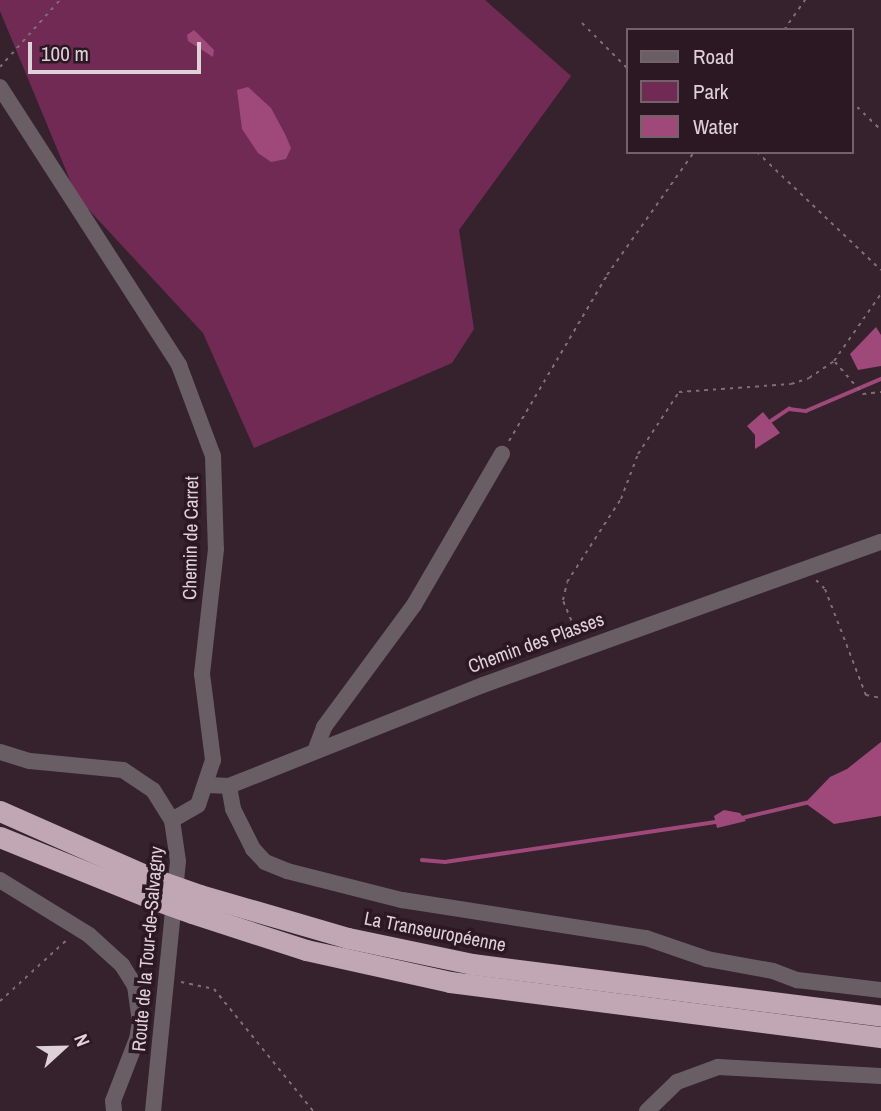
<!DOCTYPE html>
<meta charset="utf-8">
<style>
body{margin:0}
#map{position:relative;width:881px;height:1111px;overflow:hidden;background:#36222d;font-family:"Archivo Narrow",sans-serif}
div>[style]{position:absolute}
.green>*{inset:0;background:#712a54}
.water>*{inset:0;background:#9e497a}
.stream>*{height:3.5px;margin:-1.75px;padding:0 1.75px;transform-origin:1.75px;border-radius:1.75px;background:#9e497a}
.path>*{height:2px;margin-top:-1px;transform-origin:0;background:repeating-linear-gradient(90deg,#7f6d77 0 3.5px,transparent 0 8.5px)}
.minor>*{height:16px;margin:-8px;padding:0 8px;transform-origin:8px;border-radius:8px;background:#695e63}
.highway>*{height:21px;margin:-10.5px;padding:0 10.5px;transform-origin:10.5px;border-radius:10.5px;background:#c1a6b3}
.highway-bridge>*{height:21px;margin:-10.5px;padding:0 10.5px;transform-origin:10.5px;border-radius:10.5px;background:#c1a6b3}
span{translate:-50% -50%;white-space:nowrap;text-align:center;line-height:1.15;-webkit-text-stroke:7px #2c1823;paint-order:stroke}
.street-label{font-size:19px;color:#dfd1d8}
.legend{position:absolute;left:626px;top:28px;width:228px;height:126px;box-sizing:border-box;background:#2c1823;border:2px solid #74626b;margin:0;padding:9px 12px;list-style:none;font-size:21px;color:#dfd1d8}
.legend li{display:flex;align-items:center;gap:14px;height:35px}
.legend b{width:35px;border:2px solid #74626b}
.north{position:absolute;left:28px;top:1013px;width:70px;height:70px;-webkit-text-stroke:5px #2c1823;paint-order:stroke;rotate:68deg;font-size:19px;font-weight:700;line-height:28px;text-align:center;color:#dfd1d8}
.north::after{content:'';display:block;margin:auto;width:24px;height:32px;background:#dfd1d8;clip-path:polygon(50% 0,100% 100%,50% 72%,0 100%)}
.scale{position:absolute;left:28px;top:42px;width:173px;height:32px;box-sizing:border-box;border:4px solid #dfd1d8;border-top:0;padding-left:9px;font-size:21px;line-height:24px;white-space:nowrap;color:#dfd1d8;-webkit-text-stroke:5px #2c1823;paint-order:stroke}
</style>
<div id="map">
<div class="green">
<i style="clip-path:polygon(0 0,485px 0,571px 76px,459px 230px,474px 329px,452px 363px,254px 448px,203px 333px,77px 197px,0 11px)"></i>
</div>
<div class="water">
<i style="clip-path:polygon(194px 30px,214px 50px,213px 57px,188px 41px,187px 35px)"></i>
<i style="clip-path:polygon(248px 87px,271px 108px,285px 134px,291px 148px,286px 159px,271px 162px,258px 153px,242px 129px,237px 90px)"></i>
<i style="clip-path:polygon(876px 327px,881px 335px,881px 366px,858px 370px,850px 354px)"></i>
<i style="clip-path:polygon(763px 412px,780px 433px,755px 449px,755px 435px,747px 426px)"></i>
<i style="clip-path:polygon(881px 742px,881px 816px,834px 824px,805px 803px,830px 777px,847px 769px)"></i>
<i style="clip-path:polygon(724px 810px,740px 813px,746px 821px,717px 828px,714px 816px)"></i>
</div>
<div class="stream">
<i style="left:771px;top:421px;width:22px;rotate:-34deg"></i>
<i style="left:789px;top:409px;width:17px;rotate:7deg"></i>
<i style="left:806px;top:411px;width:82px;rotate:-23.1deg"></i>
<i style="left:742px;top:818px;width:66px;rotate:-13.2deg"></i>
<i style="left:422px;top:860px;width:23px;rotate:5deg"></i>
<i style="left:445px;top:862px;width:275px;rotate:-8.4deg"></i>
</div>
<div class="path">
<i style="left:582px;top:23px;width:64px;rotate:45deg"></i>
<i style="left:784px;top:30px;width:37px;rotate:-55deg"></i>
<i style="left:0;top:67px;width:90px;rotate:-48.2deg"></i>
<i style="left:851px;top:101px;width:42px;rotate:44deg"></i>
<i style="left:757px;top:152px;width:171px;rotate:43.6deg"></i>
<i style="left:835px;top:362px;width:43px;rotate:48.8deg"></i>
<i style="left:863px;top:394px;width:18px;rotate:-6deg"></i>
<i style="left:509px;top:441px;width:193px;rotate:-59.4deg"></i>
<i style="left:607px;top:275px;width:151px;rotate:-54.7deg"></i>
<i style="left:816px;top:580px;width:13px;rotate:45deg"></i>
<i style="left:825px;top:589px;width:114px;rotate:68.9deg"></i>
<i style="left:866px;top:695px;width:15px;rotate:11deg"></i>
<i style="left:578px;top:636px;width:39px;rotate:-113deg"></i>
<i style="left:563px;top:600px;width:18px;rotate:-77deg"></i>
<i style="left:567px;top:582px;width:99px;rotate:-57deg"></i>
<i style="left:621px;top:499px;width:48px;rotate:-69.3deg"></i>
<i style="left:638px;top:454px;width:74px;rotate:-56.5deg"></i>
<i style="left:679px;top:392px;width:112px;rotate:-4.1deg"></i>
<i style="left:791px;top:384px;width:19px;rotate:-18deg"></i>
<i style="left:809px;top:378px;width:30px;rotate:-34deg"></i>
<i style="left:834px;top:361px;width:82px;rotate:-55deg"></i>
<i style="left:181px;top:982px;width:34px;rotate:12deg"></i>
<i style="left:214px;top:989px;width:157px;rotate:50.9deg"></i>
<i style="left:0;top:1001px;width:93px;rotate:-42.4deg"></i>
</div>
<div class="minor">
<i style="left:0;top:87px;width:331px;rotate:57.2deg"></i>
<i style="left:179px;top:365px;width:97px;rotate:69.5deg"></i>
<i style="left:213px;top:456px;width:93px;rotate:88.2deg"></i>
<i style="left:216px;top:549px;width:126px;rotate:96.4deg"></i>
<i style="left:202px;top:674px;width:87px;rotate:82.7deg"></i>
<i style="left:213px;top:760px;width:47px;rotate:108.4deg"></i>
<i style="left:198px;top:805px;width:30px;rotate:150deg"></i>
<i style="left:315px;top:751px;width:26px;rotate:-69deg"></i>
<i style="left:324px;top:727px;width:152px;rotate:-53.6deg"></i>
<i style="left:414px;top:605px;width:175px;rotate:-59.8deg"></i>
<i style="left:0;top:752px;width:31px;rotate:17deg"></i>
<i style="left:30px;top:761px;width:93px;rotate:5.5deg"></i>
<i style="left:123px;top:770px;width:36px;rotate:34deg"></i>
<i style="left:153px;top:790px;width:36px;rotate:58deg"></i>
<i style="left:172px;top:820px;width:41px;rotate:81.7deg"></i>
<i style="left:178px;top:861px;width:251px;rotate:95.7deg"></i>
<i style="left:208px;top:785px;width:21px;rotate:3deg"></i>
<i style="left:229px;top:786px;width:273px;rotate:-21.7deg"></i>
<i style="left:483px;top:685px;width:423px;rotate:-19.8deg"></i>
<i style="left:229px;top:786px;width:23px;rotate:80deg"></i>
<i style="left:233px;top:809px;width:45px;rotate:63.4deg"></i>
<i style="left:253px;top:849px;width:18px;rotate:47deg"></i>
<i style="left:265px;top:862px;width:24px;rotate:22deg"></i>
<i style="left:287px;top:871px;width:119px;rotate:14.2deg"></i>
<i style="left:402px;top:900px;width:247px;rotate:8.9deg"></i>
<i style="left:646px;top:938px;width:65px;rotate:19deg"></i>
<i style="left:707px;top:959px;width:67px;rotate:10.3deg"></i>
<i style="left:773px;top:971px;width:26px;rotate:21deg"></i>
<i style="left:797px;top:980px;width:85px;rotate:6.8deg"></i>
<i style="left:0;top:880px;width:105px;rotate:31.7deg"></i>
<i style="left:89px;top:935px;width:45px;rotate:42.3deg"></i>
<i style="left:122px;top:965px;width:25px;rotate:58deg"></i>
<i style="left:135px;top:986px;width:35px;rotate:82deg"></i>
<i style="left:140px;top:1021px;width:18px;rotate:99deg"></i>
<i style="left:137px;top:1039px;width:66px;rotate:111.2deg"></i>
<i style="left:113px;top:1101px;width:10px;rotate:84deg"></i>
<i style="left:647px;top:1111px;width:42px;rotate:-44deg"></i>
<i style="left:677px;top:1082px;width:44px;rotate:-20.1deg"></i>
<i style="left:718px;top:1067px;width:163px;rotate:3.2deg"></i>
</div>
<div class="highway">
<i style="left:0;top:811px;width:168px;rotate:23.8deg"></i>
<i style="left:0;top:837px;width:165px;rotate:22.1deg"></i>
<i style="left:200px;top:895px;width:154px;rotate:16.2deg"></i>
<i style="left:348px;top:938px;width:127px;rotate:11.8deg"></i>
<i style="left:472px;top:964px;width:412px;rotate:7.2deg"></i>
<i style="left:192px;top:913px;width:120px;rotate:18deg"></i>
<i style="left:306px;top:950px;width:148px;rotate:12.5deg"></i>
<i style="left:450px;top:982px;width:434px;rotate:7.3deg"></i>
</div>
<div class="highway-bridge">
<i style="left:154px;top:879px;width:49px;rotate:19.2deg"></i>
<i style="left:153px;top:899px;width:41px;rotate:19.7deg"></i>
</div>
<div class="street-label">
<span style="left:191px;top:538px;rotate:-89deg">Chemin de Carret</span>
<span style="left:536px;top:643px;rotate:-20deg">Chemin des Plasses</span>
<span style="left:435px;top:932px;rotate:11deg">La Transeuropéenne</span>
<span style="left:148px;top:949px;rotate:-85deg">Route de la Tour-de-Salvagny</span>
</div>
<ul class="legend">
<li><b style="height:9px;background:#695e63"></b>Road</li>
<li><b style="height:19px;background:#712a54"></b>Park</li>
<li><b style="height:19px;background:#9e497a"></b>Water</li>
</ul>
<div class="north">N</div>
<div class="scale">100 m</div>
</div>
